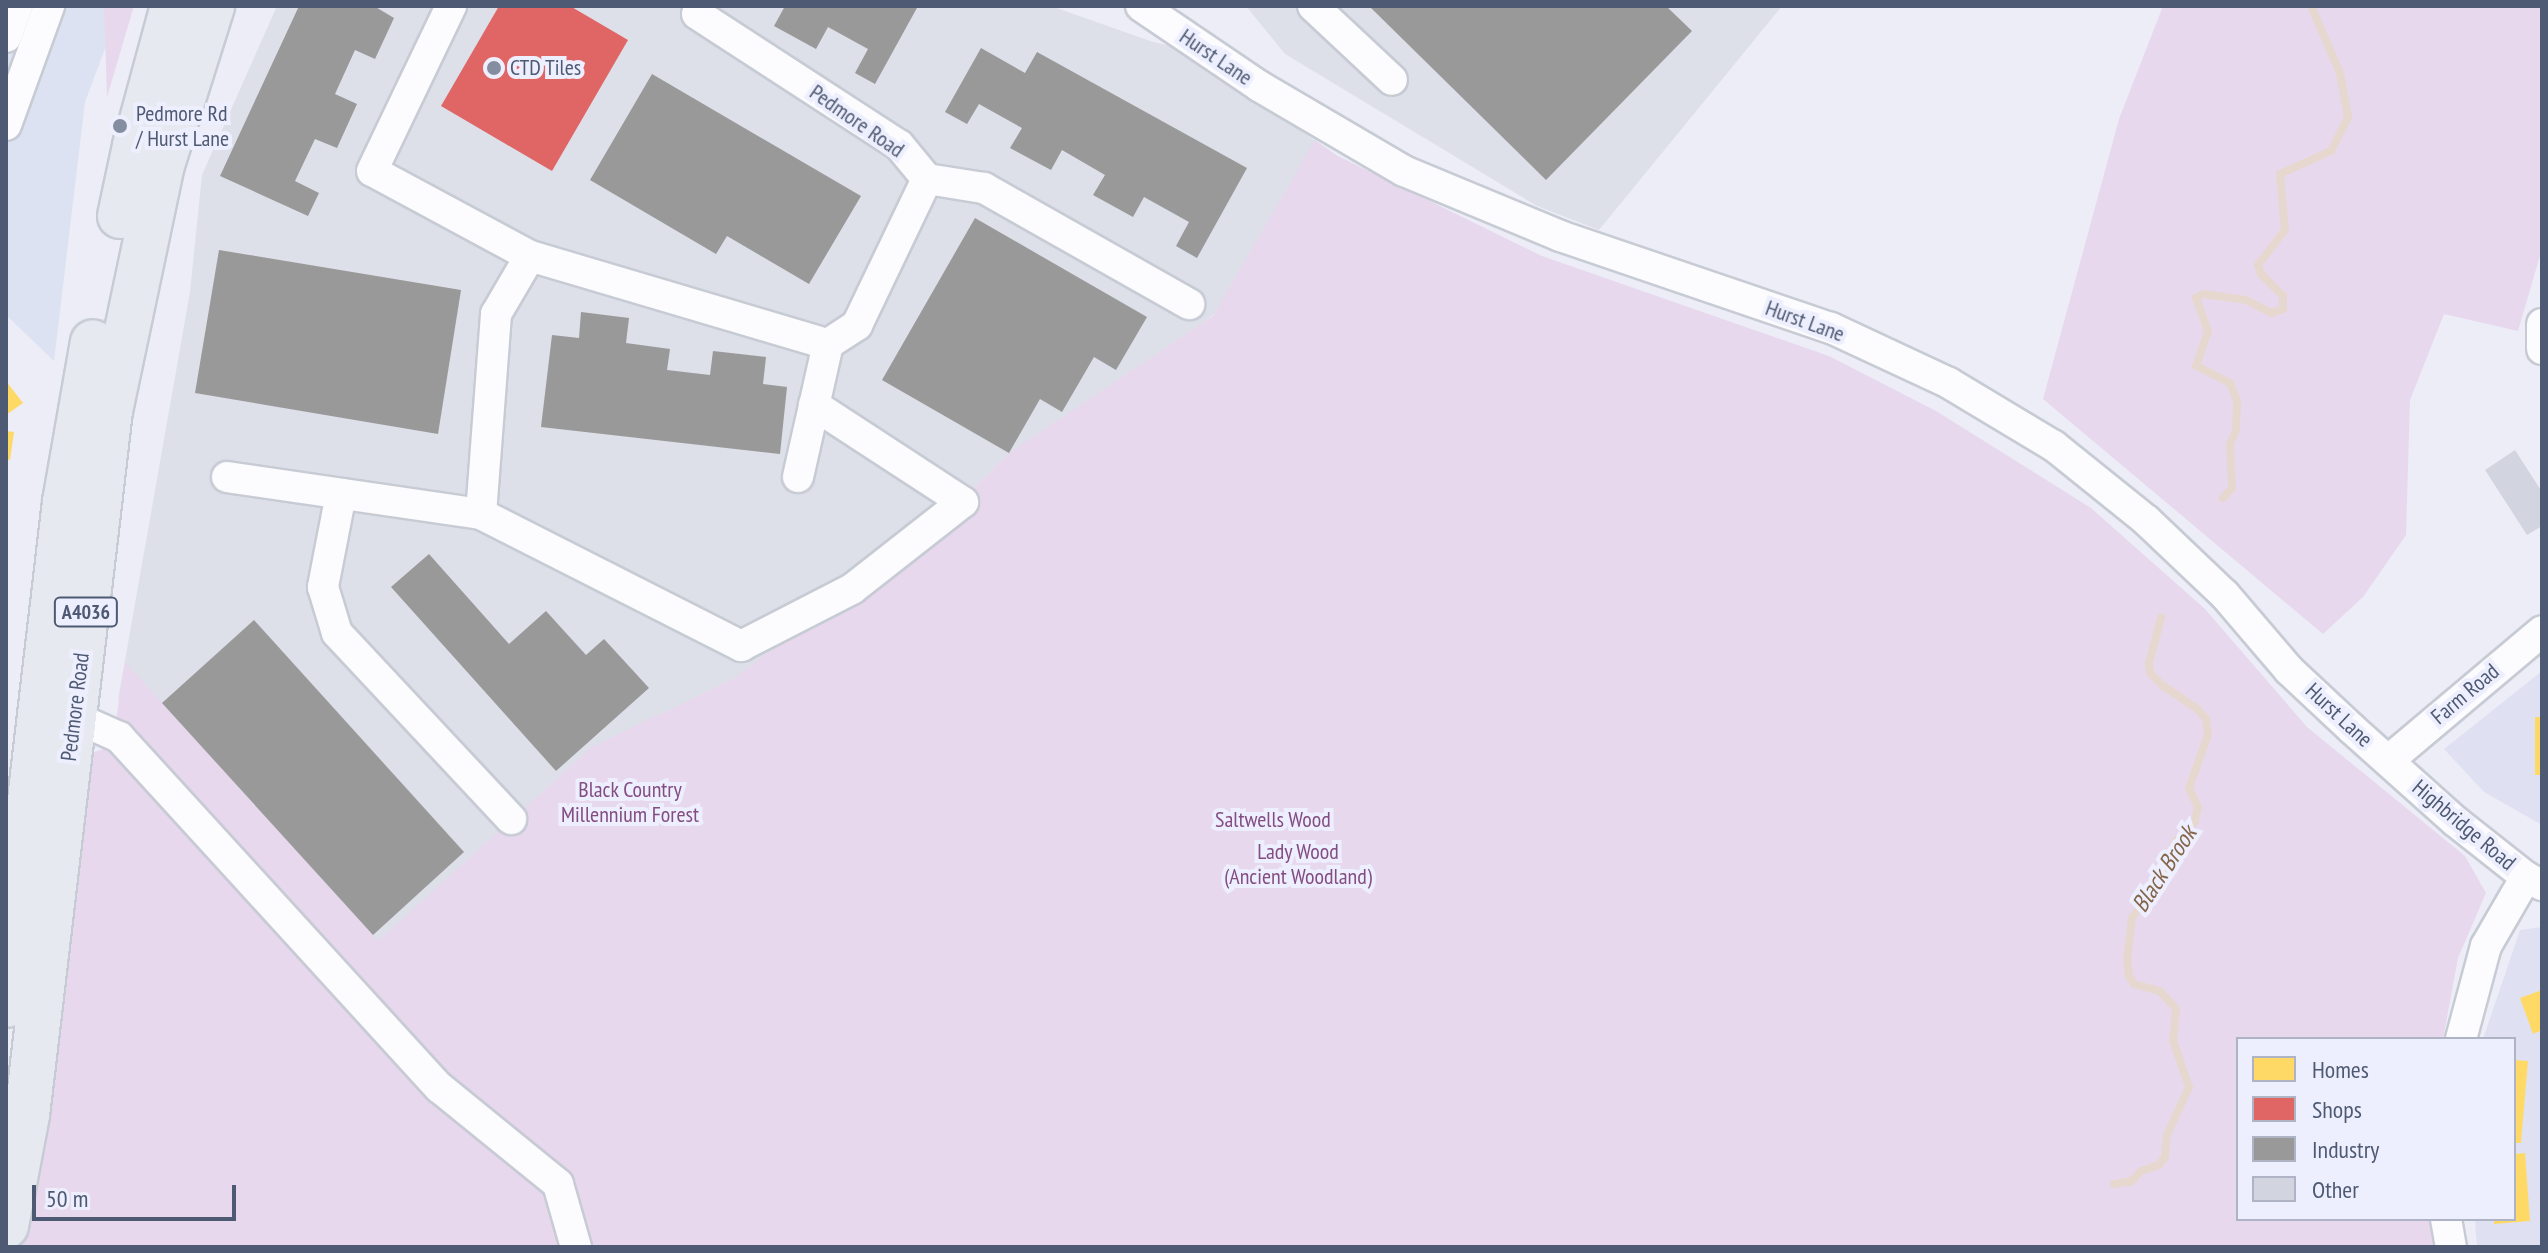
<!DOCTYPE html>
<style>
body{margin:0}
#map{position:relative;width:2548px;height:1253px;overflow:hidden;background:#ecedf7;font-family:"PT Sans Narrow",sans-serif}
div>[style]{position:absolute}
.residential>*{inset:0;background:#dfe1f2}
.commercial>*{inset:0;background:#dce2f1}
.industrial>*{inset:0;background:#dddfe9}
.green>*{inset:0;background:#e8d8ee}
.homes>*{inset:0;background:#ffd966}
.shops>*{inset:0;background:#e06666}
.industry>*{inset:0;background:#999}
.stream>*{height:8px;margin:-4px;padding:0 4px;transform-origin:4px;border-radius:4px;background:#e6d8cf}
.building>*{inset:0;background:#d2d5e0}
.roads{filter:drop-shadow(2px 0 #c7cbd4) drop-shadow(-2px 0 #c7cbd4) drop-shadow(0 2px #c7cbd4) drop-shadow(0 -2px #c7cbd4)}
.minor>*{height:30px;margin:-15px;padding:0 15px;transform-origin:15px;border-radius:15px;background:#fcfcfe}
.highway>*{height:44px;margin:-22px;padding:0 22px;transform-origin:22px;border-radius:22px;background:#e6eaf0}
.dots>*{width:22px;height:22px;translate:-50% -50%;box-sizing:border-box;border:4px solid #eeeffe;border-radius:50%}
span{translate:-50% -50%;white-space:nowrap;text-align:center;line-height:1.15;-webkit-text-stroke:8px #eeeffe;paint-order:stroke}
.shield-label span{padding:2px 6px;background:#eeeffe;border:2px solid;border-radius:6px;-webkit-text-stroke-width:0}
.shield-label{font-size:20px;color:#4e5a73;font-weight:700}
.street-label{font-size:22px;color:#4e5a73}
.poi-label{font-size:22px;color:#4e5a73}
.left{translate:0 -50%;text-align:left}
.park-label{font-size:22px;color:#834d82}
.water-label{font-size:24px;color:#846549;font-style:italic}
.frame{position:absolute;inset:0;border:8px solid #4e5a73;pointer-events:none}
.legend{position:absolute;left:2236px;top:1037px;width:280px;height:184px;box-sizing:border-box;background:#eeeffe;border:2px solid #aeb3c6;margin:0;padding:10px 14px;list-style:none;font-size:24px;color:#4e5a73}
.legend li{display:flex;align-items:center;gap:16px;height:40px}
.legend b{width:40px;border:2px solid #aeb3c6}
.scale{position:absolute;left:32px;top:1185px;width:204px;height:36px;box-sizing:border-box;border:4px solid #4e5a73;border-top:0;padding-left:10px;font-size:24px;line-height:28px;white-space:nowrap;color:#4e5a73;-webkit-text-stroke:6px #eeeffe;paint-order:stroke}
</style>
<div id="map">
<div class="residential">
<i style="clip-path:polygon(2542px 671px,2542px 825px,2484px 792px,2444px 749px)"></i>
<i style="clip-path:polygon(2542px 927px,2542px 1247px,2477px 1247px,2475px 1219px,2514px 1219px,2514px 1039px,2483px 1039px,2520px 930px)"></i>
</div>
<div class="commercial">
<i style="clip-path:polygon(6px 6px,121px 6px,85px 102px,54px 361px,6px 315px)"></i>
</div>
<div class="industrial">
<i style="clip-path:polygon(277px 6px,1051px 6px,1153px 42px,1180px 48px,1336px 155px,1213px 315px,389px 1000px,118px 700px,190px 292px,202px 175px)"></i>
<i style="clip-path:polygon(1246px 6px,1782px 6px,1599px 230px,1537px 206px,1285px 54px)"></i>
</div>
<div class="green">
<i style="clip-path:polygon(104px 6px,134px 6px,107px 97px)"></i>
<i style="clip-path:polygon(2163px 6px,2542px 6px,2542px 249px,2518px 331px,2444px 314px,2410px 400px,2406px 535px,2363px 597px,2323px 634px,2043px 399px,2119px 119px)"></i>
<i style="clip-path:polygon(1315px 140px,1336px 155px,1542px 256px,1829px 356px,1936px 411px,2091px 508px,2205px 609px,2307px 727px,2465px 856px,2486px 893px,2458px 958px,2443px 1039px,2238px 1039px,2238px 1219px,2430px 1219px,2436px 1247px,14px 1247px,27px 1192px,89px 754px,112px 746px,125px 662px,378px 941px,592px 747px,735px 678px,943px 519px,1009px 453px,1213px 316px)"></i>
</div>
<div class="homes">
<i style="clip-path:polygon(6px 381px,23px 403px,6px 415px)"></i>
<i style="clip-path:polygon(6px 431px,14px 432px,10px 460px,6px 459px)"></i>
<i style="clip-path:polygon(2535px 717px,2542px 717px,2542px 775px,2535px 775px)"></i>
<i style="clip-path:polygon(2542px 990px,2542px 1030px,2533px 1034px,2520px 998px)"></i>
<i style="clip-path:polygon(2514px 1060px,2528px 1061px,2521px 1143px,2514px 1143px)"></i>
<i style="clip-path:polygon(2525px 1153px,2530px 1221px,2494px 1224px,2494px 1219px,2514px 1219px,2514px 1154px)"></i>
</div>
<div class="shops">
<i style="clip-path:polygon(499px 6px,570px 6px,628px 40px,552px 171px,441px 106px)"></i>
</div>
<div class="industry">
<i style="clip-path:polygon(299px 6px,374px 6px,394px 18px,375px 59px,355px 50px,335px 94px,357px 104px,337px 148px,315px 139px,295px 181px,319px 193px,308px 216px,220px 176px)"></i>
<i style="clip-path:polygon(785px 6px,918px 6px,875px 84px,855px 73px,868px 49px,828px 27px,816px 49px,774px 26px)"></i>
<i style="clip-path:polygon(1369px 6px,1666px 6px,1692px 31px,1546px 180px)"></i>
<i style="clip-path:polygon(981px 48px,1025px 73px,1037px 52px,1247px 168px,1197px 258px,1176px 246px,1189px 222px,1144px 197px,1133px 217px,1093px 195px,1105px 175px,1062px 150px,1051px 170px,1010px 148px,1022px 128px,979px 104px,967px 124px,945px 112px)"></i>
<i style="clip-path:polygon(652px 74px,861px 196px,809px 284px,727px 236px,716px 254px,590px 180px)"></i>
<i style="clip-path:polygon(975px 218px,1147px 317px,1116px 370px,1094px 357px,1062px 412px,1040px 399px,1009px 453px,882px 380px)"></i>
<i style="clip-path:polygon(219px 250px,461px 290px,438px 434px,195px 393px)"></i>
<i style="clip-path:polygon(581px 312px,629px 318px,626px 343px,670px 349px,667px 370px,710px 375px,713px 351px,766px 357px,763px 384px,787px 387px,780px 454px,541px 427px,552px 335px,579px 338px)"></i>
<i style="clip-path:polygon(429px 554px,509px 644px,546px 611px,586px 655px,604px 639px,649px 688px,556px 771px,391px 587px)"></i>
<i style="clip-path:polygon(254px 620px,464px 852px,373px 935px,162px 703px)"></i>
</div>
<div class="stream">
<i style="left:2223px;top:498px;width:13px;rotate:-48deg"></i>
<i style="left:2232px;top:488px;width:44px;rotate:-92.6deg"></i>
<i style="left:2230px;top:444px;width:15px;rotate:-67deg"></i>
<i style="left:2236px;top:430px;width:29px;rotate:-88deg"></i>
<i style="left:2237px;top:401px;width:19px;rotate:-111deg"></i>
<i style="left:2230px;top:383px;width:38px;rotate:-153deg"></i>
<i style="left:2196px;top:366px;width:37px;rotate:-71deg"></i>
<i style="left:2208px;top:331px;width:35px;rotate:-110deg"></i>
<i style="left:2196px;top:298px;width:8px;rotate:-30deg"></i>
<i style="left:2203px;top:294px;width:43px;rotate:7.9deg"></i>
<i style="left:2246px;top:300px;width:28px;rotate:27deg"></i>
<i style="left:2271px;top:313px;width:13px;rotate:-18deg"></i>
<i style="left:2283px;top:309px;width:13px;rotate:-90deg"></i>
<i style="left:2283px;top:296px;width:31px;rotate:-135deg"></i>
<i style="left:2261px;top:274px;width:9px;rotate:-108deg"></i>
<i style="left:2258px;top:265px;width:44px;rotate:-52.4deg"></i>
<i style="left:2285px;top:230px;width:56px;rotate:-95.1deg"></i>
<i style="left:2280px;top:174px;width:56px;rotate:-24.3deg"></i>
<i style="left:2331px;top:151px;width:38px;rotate:-63deg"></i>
<i style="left:2348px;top:117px;width:45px;rotate:-100.3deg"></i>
<i style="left:2340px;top:73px;width:73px;rotate:-113.4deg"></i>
<i style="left:2114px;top:1184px;width:18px;rotate:-9deg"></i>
<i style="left:2132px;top:1181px;width:13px;rotate:-48deg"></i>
<i style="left:2141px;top:1171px;width:19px;rotate:-18deg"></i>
<i style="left:2159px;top:1165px;width:10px;rotate:-53deg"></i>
<i style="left:2165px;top:1157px;width:22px;rotate:-85deg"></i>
<i style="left:2167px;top:1135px;width:53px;rotate:-65.4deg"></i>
<i style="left:2189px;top:1087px;width:50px;rotate:-108.8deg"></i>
<i style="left:2173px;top:1040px;width:31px;rotate:-84deg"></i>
<i style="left:2176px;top:1009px;width:24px;rotate:-132deg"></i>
<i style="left:2160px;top:991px;width:27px;rotate:-165deg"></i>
<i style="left:2134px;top:984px;width:9px;rotate:-122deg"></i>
<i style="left:2129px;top:976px;width:16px;rotate:-97deg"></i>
<i style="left:2127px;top:960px;width:42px;rotate:-83.2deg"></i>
<i style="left:2132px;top:918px;width:67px;rotate:-54.2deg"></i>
<i style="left:2171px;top:864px;width:22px;rotate:-80deg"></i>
<i style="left:2175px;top:842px;width:29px;rotate:-46deg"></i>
<i style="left:2195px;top:821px;width:14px;rotate:-78deg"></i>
<i style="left:2198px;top:807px;width:21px;rotate:-115deg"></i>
<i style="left:2189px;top:788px;width:56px;rotate:-70.3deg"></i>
<i style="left:2208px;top:735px;width:16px;rotate:-97deg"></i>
<i style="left:2206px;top:719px;width:15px;rotate:-132deg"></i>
<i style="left:2196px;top:708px;width:40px;rotate:-146deg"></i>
<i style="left:2163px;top:686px;width:18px;rotate:-135deg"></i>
<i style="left:2150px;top:673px;width:10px;rotate:-96deg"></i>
<i style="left:2149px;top:663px;width:47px;rotate:-75.1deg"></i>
</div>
<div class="building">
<i style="clip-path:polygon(2515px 450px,2542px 492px,2542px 526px,2527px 535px,2485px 470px)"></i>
</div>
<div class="roads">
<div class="minor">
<i style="left:1141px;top:6px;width:143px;rotate:34.1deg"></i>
<i style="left:1259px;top:86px;width:168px;rotate:30.4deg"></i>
<i style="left:1404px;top:171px;width:169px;rotate:22.6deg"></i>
<i style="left:1560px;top:236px;width:286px;rotate:18.8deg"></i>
<i style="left:1831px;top:328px;width:130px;rotate:25deg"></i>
<i style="left:1949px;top:383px;width:122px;rotate:31deg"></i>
<i style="left:2054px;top:446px;width:118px;rotate:38.8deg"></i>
<i style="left:2146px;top:520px;width:109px;rotate:43.5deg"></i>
<i style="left:2225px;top:595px;width:99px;rotate:49.5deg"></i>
<i style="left:2289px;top:670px;width:85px;rotate:43.1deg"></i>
<i style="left:2351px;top:728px;width:140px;rotate:41.8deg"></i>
<i style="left:2455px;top:821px;width:90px;rotate:38.3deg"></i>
<i style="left:2526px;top:877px;width:18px;rotate:27deg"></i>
<i style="left:1313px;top:6px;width:108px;rotate:43.1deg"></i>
<i style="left:697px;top:14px;width:241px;rotate:33deg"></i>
<i style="left:899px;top:145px;width:44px;rotate:50.5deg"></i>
<i style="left:927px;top:179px;width:58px;rotate:9deg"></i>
<i style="left:984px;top:188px;width:236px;rotate:29.5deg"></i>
<i style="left:6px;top:37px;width:33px;rotate:-70deg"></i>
<i style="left:6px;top:125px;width:127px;rotate:-70.1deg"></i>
<i style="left:530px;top:256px;width:311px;rotate:16.5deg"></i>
<i style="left:828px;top:344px;width:35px;rotate:-33deg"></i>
<i style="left:857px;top:325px;width:162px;rotate:-64.4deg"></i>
<i style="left:2542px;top:324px;width:25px;rotate:90deg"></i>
<i style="left:227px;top:477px;width:257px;rotate:8.3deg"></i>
<i style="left:481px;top:514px;width:201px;rotate:-85.7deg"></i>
<i style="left:496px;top:314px;width:67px;rotate:-59.6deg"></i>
<i style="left:530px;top:256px;width:179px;rotate:-151.7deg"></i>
<i style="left:372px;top:171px;width:183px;rotate:-64.4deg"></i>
<i style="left:798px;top:477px;width:136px;rotate:-77.3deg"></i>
<i style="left:341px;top:494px;width:95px;rotate:101deg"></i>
<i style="left:323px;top:587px;width:48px;rotate:73.1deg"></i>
<i style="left:337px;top:633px;width:255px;rotate:46.9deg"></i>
<i style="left:481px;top:514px;width:292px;rotate:26.9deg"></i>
<i style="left:741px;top:646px;width:125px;rotate:-27.2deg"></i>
<i style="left:852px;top:589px;width:141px;rotate:-38.1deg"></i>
<i style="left:963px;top:502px;width:178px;rotate:-146.9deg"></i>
<i style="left:74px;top:717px;width:49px;rotate:24deg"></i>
<i style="left:119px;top:737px;width:476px;rotate:47.6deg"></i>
<i style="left:440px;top:1088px;width:152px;rotate:39.1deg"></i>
<i style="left:558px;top:1184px;width:66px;rotate:74.1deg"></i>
<i style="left:2389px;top:760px;width:200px;rotate:-40.1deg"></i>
<i style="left:2461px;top:1039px;width:96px;rotate:-75deg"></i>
<i style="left:2486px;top:946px;width:80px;rotate:-59.9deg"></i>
<i style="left:2446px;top:1219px;width:28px;rotate:80deg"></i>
</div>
<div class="highway">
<i style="left:120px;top:216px;width:72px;rotate:-77.9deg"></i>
<i style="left:135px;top:146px;width:145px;rotate:-74.8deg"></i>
<i style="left:6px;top:1005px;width:506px;rotate:-83.31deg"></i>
<i style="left:65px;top:502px;width:162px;rotate:-80.1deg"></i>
<i style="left:6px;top:1226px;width:113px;rotate:-79.3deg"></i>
<i style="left:27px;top:1115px;width:709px;rotate:-83.28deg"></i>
<i style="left:110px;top:411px;width:251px;rotate:-78.1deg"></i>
<i style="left:162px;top:165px;width:167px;rotate:-72.5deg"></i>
</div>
</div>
<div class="dots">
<i style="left:494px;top:68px;background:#858da1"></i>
<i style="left:120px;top:126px;background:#858da1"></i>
</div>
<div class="shield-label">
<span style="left:86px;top:612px">A4036</span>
</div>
<div class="street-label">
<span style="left:1216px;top:57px;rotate:34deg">Hurst Lane</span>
<span style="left:857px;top:121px;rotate:35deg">Pedmore Road</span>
<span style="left:1805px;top:321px;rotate:20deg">Hurst Lane</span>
<span style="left:2465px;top:694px;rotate:-40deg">Farm Road</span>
<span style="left:75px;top:707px;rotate:-83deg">Pedmore Road</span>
<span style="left:2339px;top:715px;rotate:43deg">Hurst Lane</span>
<span style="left:2464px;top:825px;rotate:40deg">Highbridge Road</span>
</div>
<div class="poi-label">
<span class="left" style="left:510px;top:68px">CTD Tiles</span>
<span class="left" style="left:136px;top:126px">Pedmore Rd<br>/ Hurst Lane</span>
</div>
<div class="park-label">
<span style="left:630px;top:802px">Black Country<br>Millennium Forest</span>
<span style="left:1273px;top:820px">Saltwells Wood</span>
<span style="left:1298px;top:864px">Lady Wood<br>(Ancient Woodland)</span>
</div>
<div class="water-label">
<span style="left:2164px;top:869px;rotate:-57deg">Black Brook</span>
</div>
<div class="frame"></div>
<ul class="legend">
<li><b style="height:22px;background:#ffd966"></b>Homes</li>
<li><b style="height:22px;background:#e06666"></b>Shops</li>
<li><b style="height:22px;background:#999"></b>Industry</li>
<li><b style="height:22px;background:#d2d5e0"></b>Other</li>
</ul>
<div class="scale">50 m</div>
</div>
